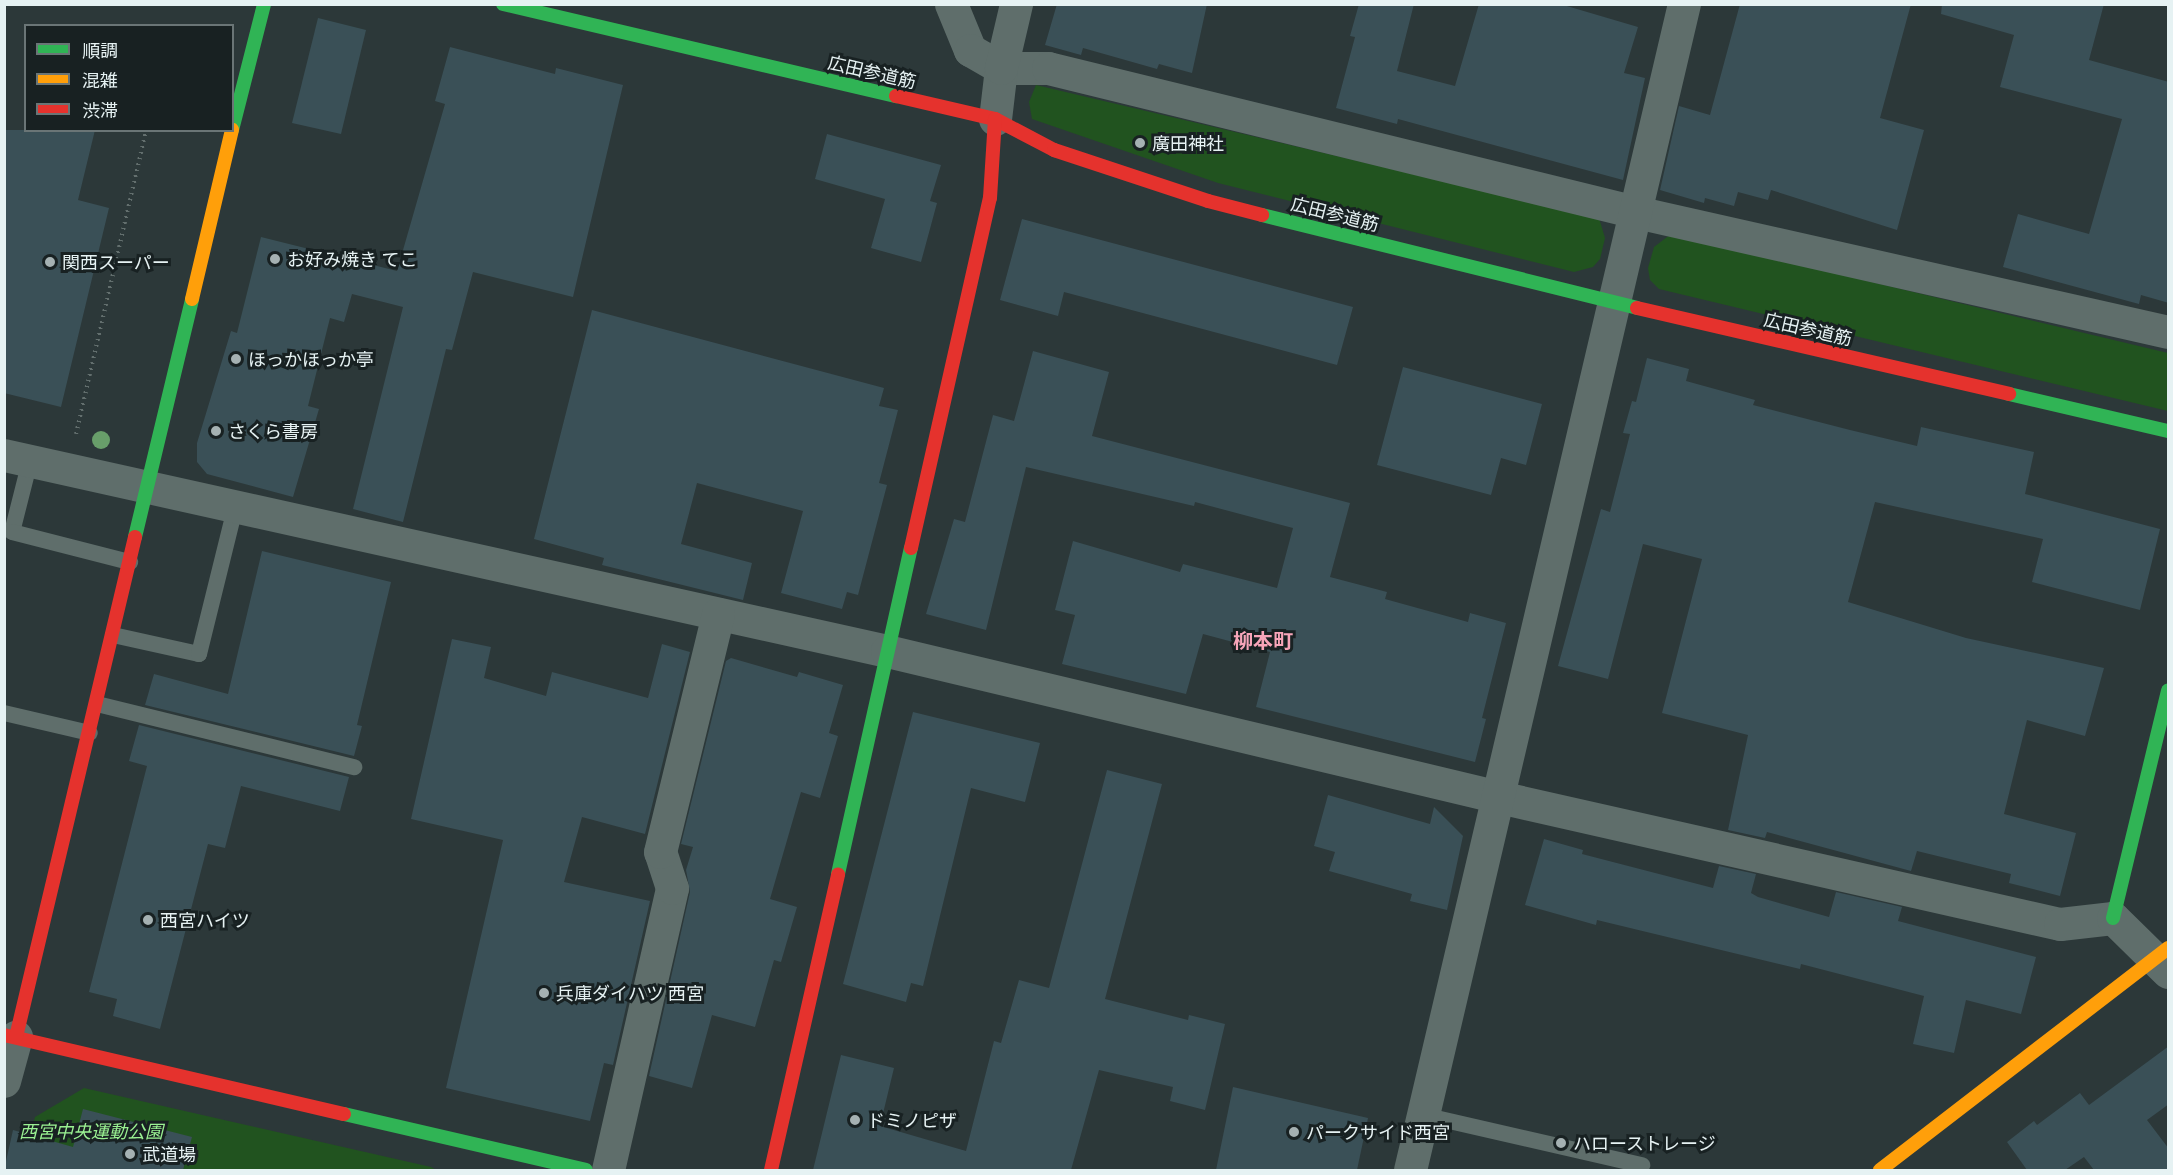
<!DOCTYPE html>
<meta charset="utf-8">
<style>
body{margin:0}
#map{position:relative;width:2173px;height:1175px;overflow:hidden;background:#2c3839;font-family:"Playfair Display","Noto Sans JP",serif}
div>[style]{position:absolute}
.green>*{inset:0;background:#21531f}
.building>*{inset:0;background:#3a5057}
.path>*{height:4px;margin-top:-2px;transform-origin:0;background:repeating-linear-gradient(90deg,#636f6e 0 1.5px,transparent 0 6px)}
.lane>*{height:16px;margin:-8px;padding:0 8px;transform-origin:8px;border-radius:8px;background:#5f6e6b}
.street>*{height:33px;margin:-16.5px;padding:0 16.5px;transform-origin:16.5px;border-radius:16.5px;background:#5f6e6b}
.fast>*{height:14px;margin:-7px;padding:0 7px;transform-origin:7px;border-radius:7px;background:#30b455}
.slow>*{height:14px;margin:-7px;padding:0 7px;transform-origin:7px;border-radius:7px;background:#ff9f0a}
.jam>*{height:14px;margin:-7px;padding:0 7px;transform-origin:7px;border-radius:7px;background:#e5322d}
.trees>*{width:18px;height:18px;margin:-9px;border-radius:50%;background:#689e6a}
.dots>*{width:16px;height:16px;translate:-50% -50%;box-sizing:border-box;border:3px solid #182122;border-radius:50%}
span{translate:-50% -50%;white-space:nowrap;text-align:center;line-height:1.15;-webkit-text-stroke:6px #182122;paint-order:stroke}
.street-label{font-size:18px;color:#e6f2f3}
.poi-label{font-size:18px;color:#e6f2f3}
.left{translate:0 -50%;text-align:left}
.park-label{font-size:18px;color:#9af192;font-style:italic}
.neighbourhood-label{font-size:20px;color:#f7a5b9;font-weight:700}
.frame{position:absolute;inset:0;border:6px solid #e6f2f3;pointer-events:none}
.legend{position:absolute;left:24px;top:24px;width:210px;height:108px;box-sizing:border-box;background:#182122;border:2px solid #6a7576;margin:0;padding:8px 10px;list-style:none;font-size:18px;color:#e6f2f3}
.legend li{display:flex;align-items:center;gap:12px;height:30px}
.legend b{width:30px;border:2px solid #6a7576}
</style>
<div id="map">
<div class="green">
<i style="clip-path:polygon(1036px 85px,1599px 218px,1605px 238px,1600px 259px,1593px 267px,1574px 272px,1218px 183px,1032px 119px,1029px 102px)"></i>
<i style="clip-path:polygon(1671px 234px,2168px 353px,2168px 411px,1659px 289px,1650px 280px,1648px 268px,1654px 247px)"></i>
<i style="clip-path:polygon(84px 1088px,431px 1167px,436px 1170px,21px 1170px,35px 1117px)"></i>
</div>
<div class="building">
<i style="clip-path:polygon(1057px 4px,1207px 4px,1192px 73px,1159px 64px,1157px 69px,1083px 48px,1081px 55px,1045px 45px)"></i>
<i style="clip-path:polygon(1359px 4px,1414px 4px,1397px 71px,1455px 86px,1479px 4px,1560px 4px,1638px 27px,1624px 73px,1645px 78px,1623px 180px,1398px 119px,1397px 124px,1336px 108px,1355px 37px,1350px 36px)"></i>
<i style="clip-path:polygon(1740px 4px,1911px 4px,1880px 118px,1924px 130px,1897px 230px,1771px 190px,1768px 200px,1738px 192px,1734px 206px,1705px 198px,1704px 203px,1660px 190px,1679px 106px,1710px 115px)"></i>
<i style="clip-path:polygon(1942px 4px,2104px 4px,2089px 60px,2169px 82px,2169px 303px,2141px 295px,2139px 304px,2003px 267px,2018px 214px,2089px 234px,2122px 119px,2000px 87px,2014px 35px,1941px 14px)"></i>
<i style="clip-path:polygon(318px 18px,366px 30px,341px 134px,292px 123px)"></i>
<i style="clip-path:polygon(450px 47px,555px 74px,556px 68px,623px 85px,573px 297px,473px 272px,452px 350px,446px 349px,403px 522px,353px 509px,403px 307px,352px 294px,344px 322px,330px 318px,308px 406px,319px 409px,293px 497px,207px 474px,197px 462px,197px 443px,231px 331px,237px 333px,261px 237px,397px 271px,445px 104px,435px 101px)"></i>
<i style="clip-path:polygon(4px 130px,95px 130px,78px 200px,109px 208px,61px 407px,4px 393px)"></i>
<i style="clip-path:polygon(827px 134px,941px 165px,930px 201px,937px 203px,921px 262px,871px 248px,885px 199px,815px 179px)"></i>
<i style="clip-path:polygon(1022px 219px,1353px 307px,1337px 365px,1064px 292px,1058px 316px,1000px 300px)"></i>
<i style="clip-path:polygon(592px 310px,884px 388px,879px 406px,898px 410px,879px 483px,887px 485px,858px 595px,847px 592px,842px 609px,781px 593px,803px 511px,697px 483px,681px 544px,752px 563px,743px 600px,602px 565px,604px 558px,534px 539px)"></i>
<i style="clip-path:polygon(1033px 351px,1109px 372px,1092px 436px,1350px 503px,1330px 577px,1387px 592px,1385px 599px,1468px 622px,1470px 613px,1506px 623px,1482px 718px,1486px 719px,1475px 762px,1256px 707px,1270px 652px,1203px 634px,1186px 694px,1062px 664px,1075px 615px,1055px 610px,1073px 541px,1180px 572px,1183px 564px,1277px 588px,1293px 528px,1195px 502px,1194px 506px,1026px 467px,986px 630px,926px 614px,954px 519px,965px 522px,993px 415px,1014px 421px)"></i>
<i style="clip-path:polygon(1647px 358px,1689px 369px,1686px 381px,1755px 400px,1753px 405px,1850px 430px,1917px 446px,1921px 427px,2034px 452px,2025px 494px,2160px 529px,2140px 610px,2032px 582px,2043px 539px,1875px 502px,1848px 602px,1966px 638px,2104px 668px,2085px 736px,2027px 720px,2004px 814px,2076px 833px,2060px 896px,2009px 883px,2011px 874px,1917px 851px,1911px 871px,1767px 832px,1765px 838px,1728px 830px,1748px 735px,1662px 713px,1702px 559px,1643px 544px,1608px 679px,1558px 666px,1601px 509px,1610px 512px,1630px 434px,1623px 433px,1632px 401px,1636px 402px)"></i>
<i style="clip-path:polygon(1403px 367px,1542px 404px,1526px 465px,1501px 458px,1491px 495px,1377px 465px)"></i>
<i style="clip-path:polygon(262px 551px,391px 582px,357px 725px,362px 726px,354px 756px,145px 705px,154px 674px,228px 694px)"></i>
<i style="clip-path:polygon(452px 639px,491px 647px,484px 678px,546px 696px,552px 672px,648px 698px,662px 644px,690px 652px,645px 834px,582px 817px,564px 882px,650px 901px,613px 1065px,604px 1063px,590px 1121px,446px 1088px,503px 840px,411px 819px)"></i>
<i style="clip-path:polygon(731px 658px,797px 677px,799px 672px,843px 685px,829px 733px,838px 736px,820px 798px,801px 792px,770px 899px,797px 907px,781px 962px,774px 960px,755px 1027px,712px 1015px,692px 1088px,649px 1076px,690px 892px,686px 870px,693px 847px,681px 844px,726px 661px)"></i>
<i style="clip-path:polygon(913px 712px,1040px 743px,1025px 802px,971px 788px,923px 986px,911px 983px,906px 1002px,843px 984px)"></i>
<i style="clip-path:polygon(139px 725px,349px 777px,340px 811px,241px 786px,225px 848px,208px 844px,160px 1029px,113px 1016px,117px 999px,89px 992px,147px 766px,129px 761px)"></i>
<i style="clip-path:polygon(1107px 770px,1162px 784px,1105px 999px,1188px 1020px,1189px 1015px,1225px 1024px,1205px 1110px,1170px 1101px,1173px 1087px,1099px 1070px,1071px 1170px,813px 1170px,841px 1055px,894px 1068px,880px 1126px,966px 1151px,994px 1041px,1001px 1043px,1019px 980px,1049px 988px)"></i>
<i style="clip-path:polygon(1328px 795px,1430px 824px,1434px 807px,1463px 836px,1447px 910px,1410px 901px,1412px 894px,1329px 871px,1335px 852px,1314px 846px)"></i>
<i style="clip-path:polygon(1544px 839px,1583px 850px,1582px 854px,1713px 888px,1719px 866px,1756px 874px,1751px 893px,1758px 897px,1829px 917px,1836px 892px,1902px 907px,1898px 921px,2036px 957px,2021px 1014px,1966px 1000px,1954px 1053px,1913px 1044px,1924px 996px,1801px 964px,1800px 969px,1597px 920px,1596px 925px,1525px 905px)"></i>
<i style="clip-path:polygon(2169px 1046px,2169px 1104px,2147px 1120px,2169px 1149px,2169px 1170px,2094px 1170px,2084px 1157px,2065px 1170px,2027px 1170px,2007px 1142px,2034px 1121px,2037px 1125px,2080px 1093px,2089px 1105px)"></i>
<i style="clip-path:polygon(1233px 1087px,1368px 1118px,1357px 1170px,1216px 1170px)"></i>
<i style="clip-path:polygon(83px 1109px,192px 1137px,183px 1170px,4px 1170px,13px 1130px,73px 1147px)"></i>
</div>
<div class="path">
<i style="left:76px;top:434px;width:312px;rotate:-77deg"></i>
</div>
<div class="lane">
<i style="left:30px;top:461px;width:73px;rotate:104.2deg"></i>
<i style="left:12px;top:532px;width:122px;rotate:14.3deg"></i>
<i style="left:113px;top:635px;width:88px;rotate:12.5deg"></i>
<i style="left:199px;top:654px;width:150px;rotate:-76.1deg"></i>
<i style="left:97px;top:704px;width:265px;rotate:13.8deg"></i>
<i style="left:4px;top:713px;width:88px;rotate:13.1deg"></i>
<i style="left:1423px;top:1115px;width:225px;rotate:12.9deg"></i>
</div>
<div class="street">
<i style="left:951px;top:4px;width:50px;rotate:67.6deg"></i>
<i style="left:970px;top:50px;width:36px;rotate:30deg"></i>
<i style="left:1001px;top:68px;width:47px"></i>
<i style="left:1048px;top:68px;width:605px;rotate:13.76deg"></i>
<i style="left:1636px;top:212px;width:545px;rotate:12.71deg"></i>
<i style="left:995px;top:119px;width:51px;rotate:-83.3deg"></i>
<i style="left:1001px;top:68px;width:66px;rotate:-76.8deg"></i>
<i style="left:4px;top:455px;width:904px;rotate:12.52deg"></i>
<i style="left:887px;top:651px;width:629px;rotate:13.42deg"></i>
<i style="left:1499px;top:797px;width:575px;rotate:12.76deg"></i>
<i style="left:2060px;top:924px;width:53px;rotate:-6.5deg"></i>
<i style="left:2113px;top:918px;width:77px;rotate:44.5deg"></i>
<i style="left:4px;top:1081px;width:46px;rotate:-74.7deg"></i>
<i style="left:608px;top:1170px;width:289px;rotate:-77.2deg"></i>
<i style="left:672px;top:888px;width:38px;rotate:-108deg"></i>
<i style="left:660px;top:852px;width:245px;rotate:-76.3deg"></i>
<i style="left:1410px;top:1170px;width:1198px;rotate:-76.78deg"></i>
</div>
<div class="fast">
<i style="left:503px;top:4px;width:404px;rotate:13.2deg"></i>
<i style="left:232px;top:130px;width:130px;rotate:-75.7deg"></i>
<i style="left:1262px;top:215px;width:386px;rotate:13.9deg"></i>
<i style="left:2009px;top:394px;width:163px;rotate:13.1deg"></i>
<i style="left:135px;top:537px;width:245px;rotate:-76.5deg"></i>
<i style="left:838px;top:874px;width:334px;rotate:-77.4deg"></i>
<i style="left:2113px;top:918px;width:234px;rotate:-76.4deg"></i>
<i style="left:344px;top:1114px;width:248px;rotate:13deg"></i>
</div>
<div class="slow">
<i style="left:192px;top:299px;width:174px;rotate:-76.7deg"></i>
<i style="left:1880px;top:1170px;width:364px;rotate:-37.6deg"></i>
</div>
<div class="jam">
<i style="left:896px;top:96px;width:102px;rotate:13.1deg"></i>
<i style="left:995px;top:119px;width:67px;rotate:27.7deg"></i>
<i style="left:1054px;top:150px;width:162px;rotate:18.3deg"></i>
<i style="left:1208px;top:201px;width:56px;rotate:14.5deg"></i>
<i style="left:1637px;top:308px;width:382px;rotate:13deg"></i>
<i style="left:911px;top:548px;width:359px;rotate:-77.3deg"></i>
<i style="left:990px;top:198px;width:79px;rotate:-86.4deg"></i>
<i style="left:4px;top:1035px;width:349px;rotate:13.1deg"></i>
<i style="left:16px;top:1037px;width:514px;rotate:-76.61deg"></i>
<i style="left:771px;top:1170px;width:303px;rotate:-77.2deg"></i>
</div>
<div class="trees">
<i style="left:101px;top:440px"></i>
</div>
<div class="dots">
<i style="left:1140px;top:143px;background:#a5b1b2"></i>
<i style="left:275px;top:259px;background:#a5b1b2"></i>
<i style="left:50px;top:262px;background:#a5b1b2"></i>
<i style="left:236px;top:359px;background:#a5b1b2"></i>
<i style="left:216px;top:431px;background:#a5b1b2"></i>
<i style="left:148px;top:920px;background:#a5b1b2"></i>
<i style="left:544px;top:993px;background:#a5b1b2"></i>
<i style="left:855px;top:1120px;background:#a5b1b2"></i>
<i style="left:1294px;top:1132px;background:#a5b1b2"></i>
<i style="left:1561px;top:1143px;background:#a5b1b2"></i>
<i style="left:130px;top:1154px;background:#a5b1b2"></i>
</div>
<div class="street-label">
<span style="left:872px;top:72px;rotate:13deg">広田参道筋</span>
<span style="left:1335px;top:214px;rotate:14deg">広田参道筋</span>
<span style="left:1808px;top:329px;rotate:13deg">広田参道筋</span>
</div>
<div class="poi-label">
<span class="left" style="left:1152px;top:143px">廣田神社</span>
<span class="left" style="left:287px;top:259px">お好み焼き てこ</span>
<span class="left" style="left:62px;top:262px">関西スーパー</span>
<span class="left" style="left:248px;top:359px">ほっかほっか亭</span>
<span class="left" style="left:228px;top:431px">さくら書房</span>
<span class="left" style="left:160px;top:920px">西宮ハイツ</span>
<span class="left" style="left:556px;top:993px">兵庫ダイハツ 西宮</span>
<span class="left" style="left:867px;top:1120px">ドミノピザ</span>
<span class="left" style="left:1306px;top:1132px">パークサイド西宮</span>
<span class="left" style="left:1573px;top:1143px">ハローストレージ</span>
<span class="left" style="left:142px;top:1154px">武道場</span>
</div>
<div class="park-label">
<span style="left:91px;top:1131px">西宮中央運動公園</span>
</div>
<div class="neighbourhood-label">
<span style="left:1263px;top:639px">柳本町</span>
</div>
<div class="frame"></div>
<ul class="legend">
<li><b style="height:8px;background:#30b455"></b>順調</li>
<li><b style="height:8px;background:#ff9f0a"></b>混雑</li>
<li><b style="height:8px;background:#e5322d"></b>渋滞</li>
</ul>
</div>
